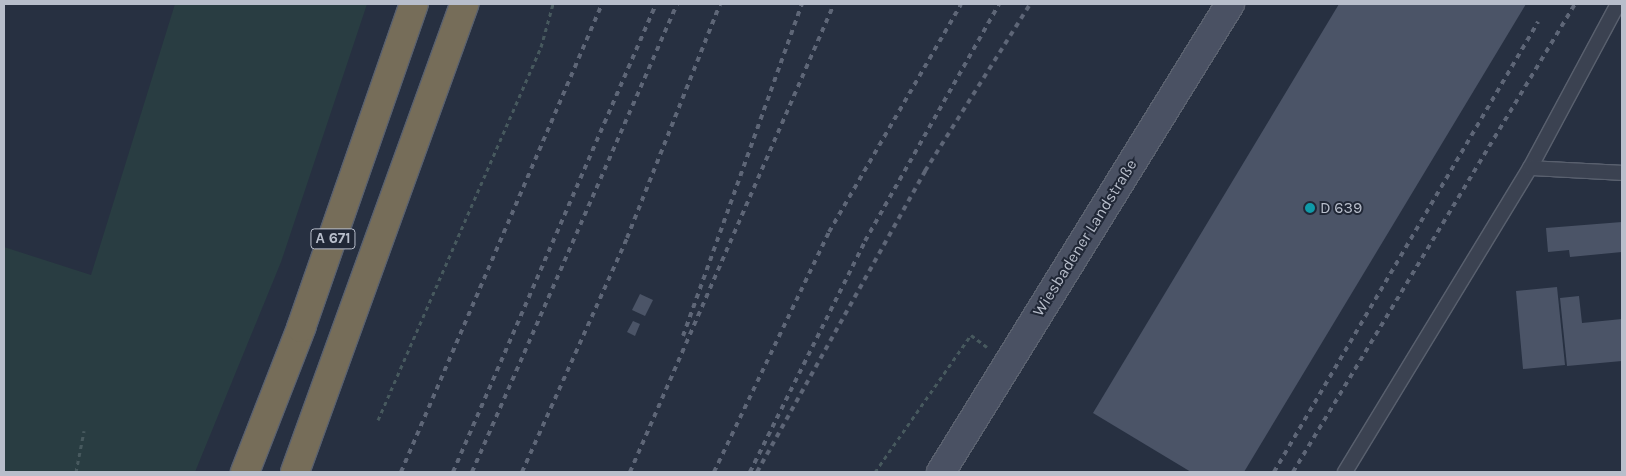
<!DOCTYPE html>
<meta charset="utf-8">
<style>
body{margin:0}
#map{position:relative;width:1626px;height:476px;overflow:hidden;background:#273041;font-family:Karla,sans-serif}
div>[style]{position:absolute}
.green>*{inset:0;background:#293d42}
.building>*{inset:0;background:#4b5467}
.path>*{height:3px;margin-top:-1.5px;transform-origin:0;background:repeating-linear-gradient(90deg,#47595e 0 4px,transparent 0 8px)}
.roads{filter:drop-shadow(1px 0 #59606e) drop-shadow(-1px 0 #59606e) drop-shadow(0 1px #59606e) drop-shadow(0 -1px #59606e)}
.lane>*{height:14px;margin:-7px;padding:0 7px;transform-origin:7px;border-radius:7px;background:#3b4251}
.secondary>*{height:28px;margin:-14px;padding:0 14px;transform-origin:14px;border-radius:14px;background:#4a5163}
.highway>*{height:28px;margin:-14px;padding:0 14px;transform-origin:14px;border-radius:14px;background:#766d59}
.rail>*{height:4px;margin-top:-2px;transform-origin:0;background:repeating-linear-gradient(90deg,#5e6677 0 5px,transparent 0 10px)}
.dots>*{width:14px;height:14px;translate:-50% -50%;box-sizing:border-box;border:2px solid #202736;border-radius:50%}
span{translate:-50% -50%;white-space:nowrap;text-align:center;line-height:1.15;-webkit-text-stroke:4px #202736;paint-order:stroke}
.shield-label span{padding:1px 4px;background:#202736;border:1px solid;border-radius:4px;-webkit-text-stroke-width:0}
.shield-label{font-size:15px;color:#b8becb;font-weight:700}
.poi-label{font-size:16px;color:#b8becb}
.left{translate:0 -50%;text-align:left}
.street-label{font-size:16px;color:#b8becb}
.frame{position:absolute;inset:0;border:5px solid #b8becb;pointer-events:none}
</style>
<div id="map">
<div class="green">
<i style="clip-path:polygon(175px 4px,367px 4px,281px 262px,195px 472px,4px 472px,4px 247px,91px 275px)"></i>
</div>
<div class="building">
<i style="clip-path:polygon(1339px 4px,1526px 4px,1244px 472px,1191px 472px,1093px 413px)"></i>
<i style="clip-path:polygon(1622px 222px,1622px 252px,1570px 257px,1569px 250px,1548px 252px,1546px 228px)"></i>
<i style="clip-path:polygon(1557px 287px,1565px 365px,1523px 369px,1516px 291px)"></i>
<i style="clip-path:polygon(640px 294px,653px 300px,645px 316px,632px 310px)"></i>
<i style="clip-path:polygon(1579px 296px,1582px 323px,1622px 319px,1622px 361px,1567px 366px,1560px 298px)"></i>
<i style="clip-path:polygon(633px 321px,640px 324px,635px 336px,627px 332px)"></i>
</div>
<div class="path">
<i style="left:378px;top:420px;width:407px;rotate:-66.4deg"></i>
<i style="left:541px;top:47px;width:45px;rotate:-74.4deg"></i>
<i style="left:76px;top:472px;width:42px;rotate:-79deg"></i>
<i style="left:875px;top:472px;width:167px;rotate:-55deg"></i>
<i style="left:971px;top:335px;width:20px;rotate:37deg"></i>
</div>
<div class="roads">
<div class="lane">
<i style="left:1530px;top:168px;width:186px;rotate:-61.8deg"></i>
<i style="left:1345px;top:472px;width:356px;rotate:-58.7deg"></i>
<i style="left:1530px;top:168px;width:92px;rotate:3.1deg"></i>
</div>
<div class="secondary">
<i style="left:941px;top:472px;width:550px;rotate:-58.3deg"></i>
</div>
<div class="highway">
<i style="left:245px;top:472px;width:155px;rotate:-68.7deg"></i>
<i style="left:301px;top:328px;width:343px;rotate:-70.8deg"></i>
<i style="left:295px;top:472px;width:498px;rotate:-70.1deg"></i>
</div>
</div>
<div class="rail">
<i style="left:683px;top:336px;width:353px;rotate:-70.3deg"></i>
<i style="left:401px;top:472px;width:509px;rotate:-66.76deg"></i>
<i style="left:453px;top:472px;width:510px;rotate:-66.55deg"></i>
<i style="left:472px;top:472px;width:511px;rotate:-66.34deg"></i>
<i style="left:522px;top:472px;width:256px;rotate:-65.8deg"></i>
<i style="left:627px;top:238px;width:252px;rotate:-68.3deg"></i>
<i style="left:630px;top:472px;width:511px;rotate:-66.45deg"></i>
<i style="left:714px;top:472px;width:266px;rotate:-64.4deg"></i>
<i style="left:829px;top:232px;width:263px;rotate:-59.9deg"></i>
<i style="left:750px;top:472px;width:258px;rotate:-63.5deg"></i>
<i style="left:865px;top:241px;width:272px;rotate:-60.5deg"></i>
<i style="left:757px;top:472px;width:345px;rotate:-60.8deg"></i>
<i style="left:925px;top:171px;width:197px;rotate:-57.8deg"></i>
<i style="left:1274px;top:472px;width:522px;rotate:-59.6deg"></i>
<i style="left:1293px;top:472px;width:546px;rotate:-58.93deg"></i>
</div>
<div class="dots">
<i style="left:1310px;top:208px;background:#0f9aa8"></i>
</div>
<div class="shield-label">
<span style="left:333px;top:239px">A 671</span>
</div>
<div class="poi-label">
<span class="left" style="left:1320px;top:208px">D 639</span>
</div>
<div class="street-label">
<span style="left:1085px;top:238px;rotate:-58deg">Wiesbadener Landstraße</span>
</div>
<div class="frame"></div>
</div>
